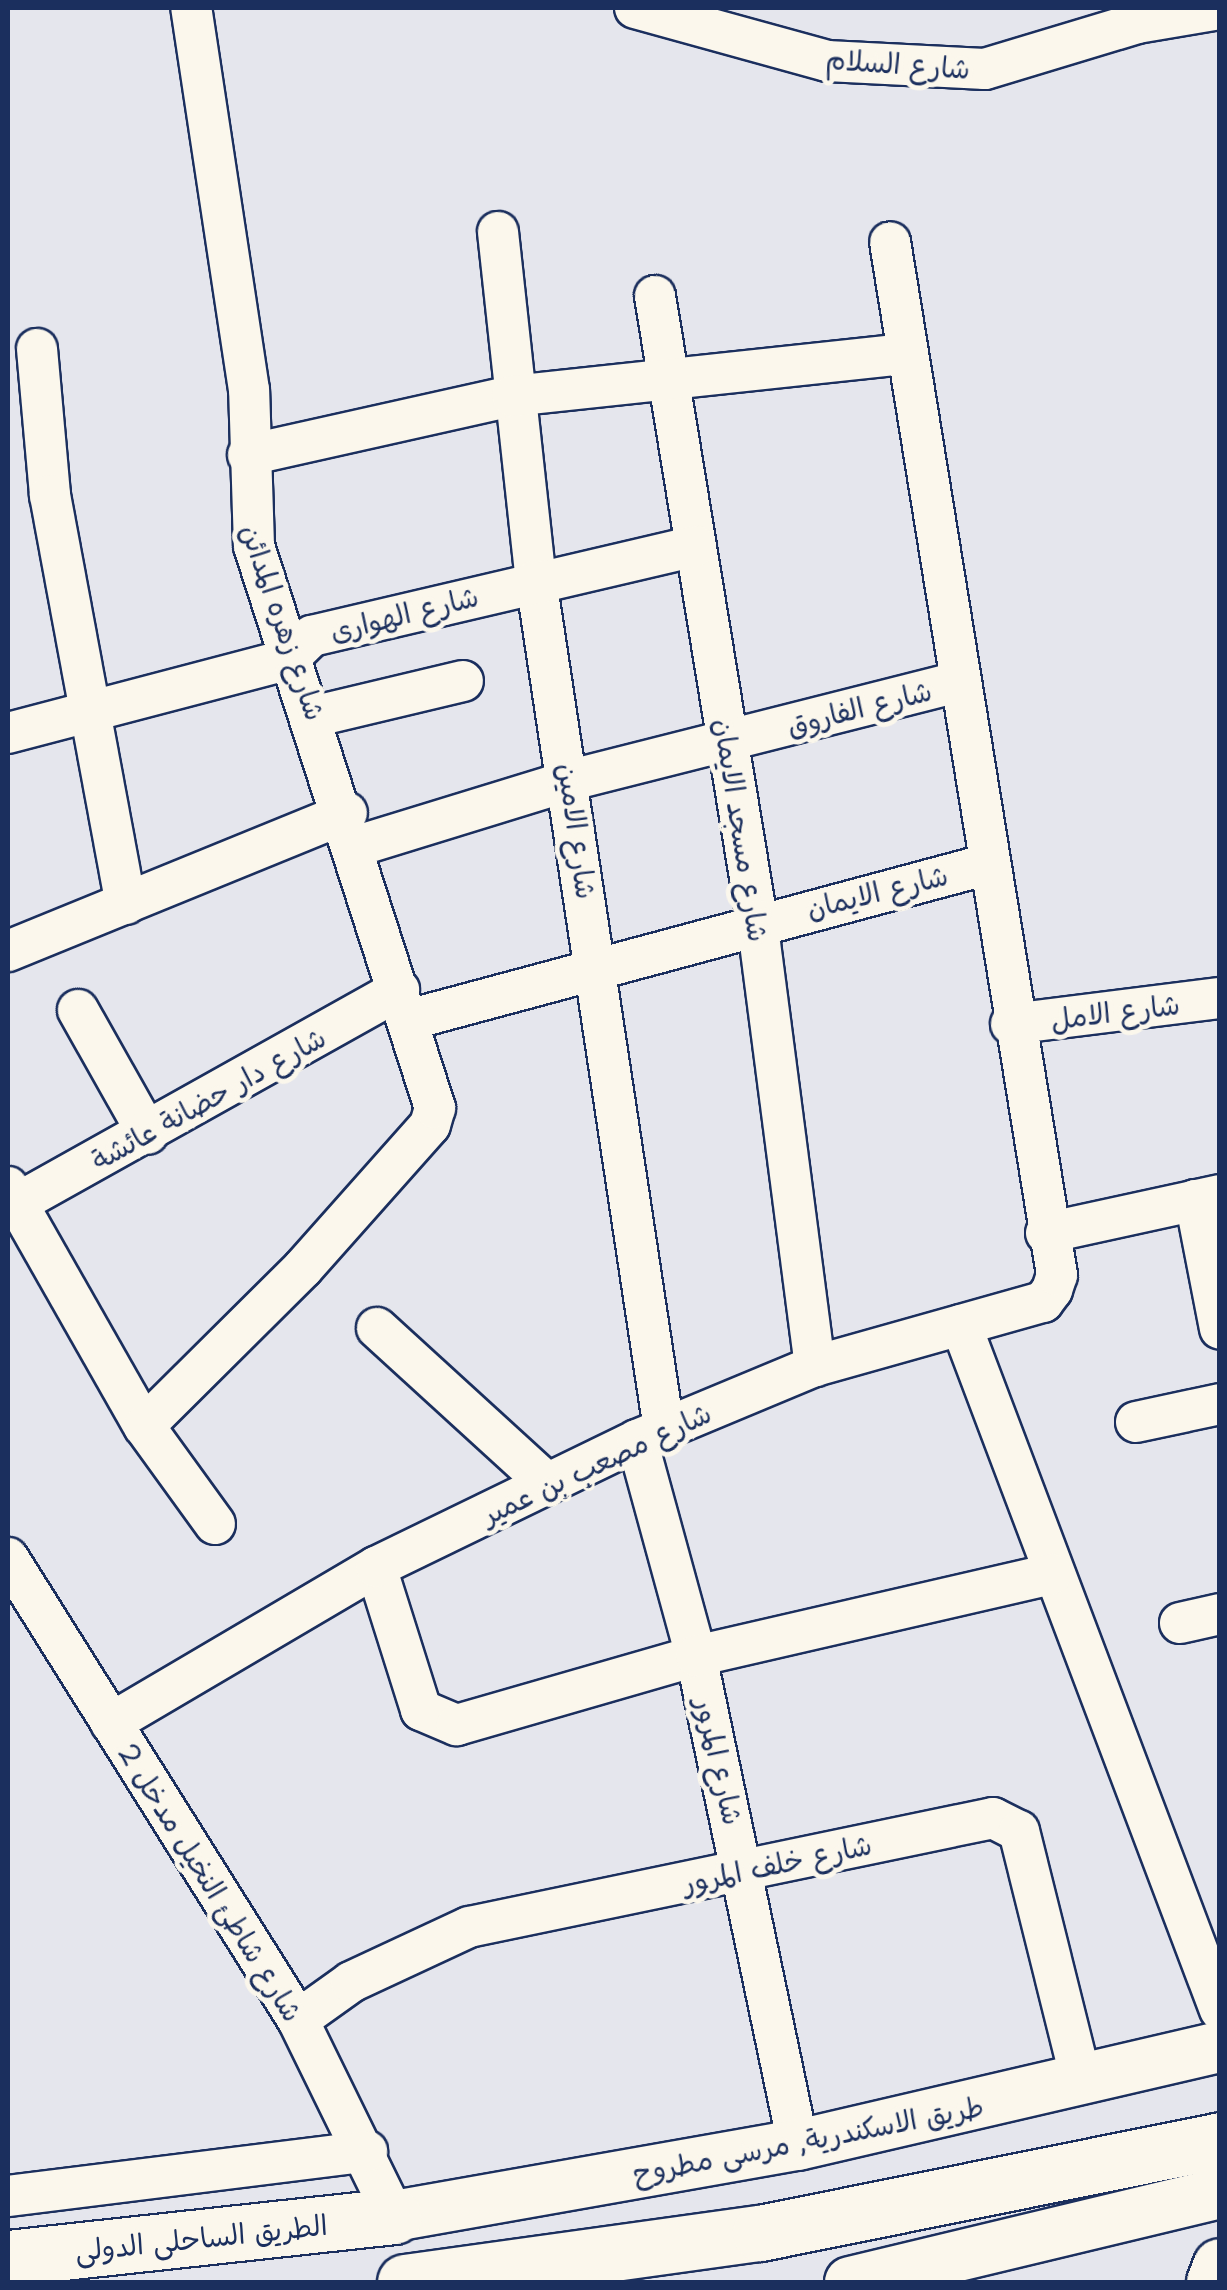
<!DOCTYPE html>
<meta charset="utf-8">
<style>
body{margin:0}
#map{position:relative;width:1227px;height:2290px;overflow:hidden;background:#e5e6ed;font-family:"Playpen Sans","Playpen Sans Arabic",sans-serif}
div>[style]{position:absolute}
.roads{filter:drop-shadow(2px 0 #1b2f5e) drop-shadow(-2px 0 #1b2f5e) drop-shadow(0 2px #1b2f5e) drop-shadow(0 -2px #1b2f5e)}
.minor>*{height:40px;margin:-20px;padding:0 20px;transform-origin:20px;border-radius:20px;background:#fbf7ec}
.major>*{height:50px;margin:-25px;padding:0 25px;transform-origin:25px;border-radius:25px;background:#fbf7ec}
.highway>*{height:55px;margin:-27.5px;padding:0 27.5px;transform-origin:27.5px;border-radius:27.5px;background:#fbf7ec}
span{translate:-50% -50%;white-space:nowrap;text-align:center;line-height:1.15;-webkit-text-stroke:10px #fbf7ec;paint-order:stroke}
.street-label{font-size:28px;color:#1b2f5e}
.frame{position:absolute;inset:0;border:10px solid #1b2f5e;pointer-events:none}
</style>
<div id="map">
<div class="roads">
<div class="minor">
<i style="left:635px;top:8px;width:199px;rotate:15.4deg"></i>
<i style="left:827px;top:61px;width:158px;rotate:2.9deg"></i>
<i style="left:985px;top:69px;width:159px;rotate:-16.8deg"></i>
<i style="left:1137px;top:23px;width:84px;rotate:-9.6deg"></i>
<i style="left:498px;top:232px;width:350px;rotate:83.8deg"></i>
<i style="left:536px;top:580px;width:859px;rotate:81.43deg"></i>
<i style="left:655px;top:296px;width:632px;rotate:80.72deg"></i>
<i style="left:757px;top:920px;width:450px;rotate:82.6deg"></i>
<i style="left:37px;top:349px;width:147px;rotate:84.9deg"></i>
<i style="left:50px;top:495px;width:416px;rotate:79.5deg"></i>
<i style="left:248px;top:455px;width:271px;rotate:-12.6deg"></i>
<i style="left:512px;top:396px;width:397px;rotate:-6.1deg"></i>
<i style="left:316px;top:716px;width:151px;rotate:-13.4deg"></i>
<i style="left:8px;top:733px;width:288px;rotate:-14.7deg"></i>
<i style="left:287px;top:660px;width:35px;rotate:-44deg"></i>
<i style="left:312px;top:636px;width:394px;rotate:-13.2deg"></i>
<i style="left:357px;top:846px;width:224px;rotate:-17.1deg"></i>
<i style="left:571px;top:780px;width:398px;rotate:-14.2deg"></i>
<i style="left:8px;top:951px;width:366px;rotate:-22.2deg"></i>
<i style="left:78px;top:1010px;width:142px;rotate:60.6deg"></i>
<i style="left:408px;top:1020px;width:597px;rotate:-15.04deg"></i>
<i style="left:1011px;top:1024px;width:211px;rotate:-7.1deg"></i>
<i style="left:8px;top:1187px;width:275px;rotate:60.4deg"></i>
<i style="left:144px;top:1426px;width:121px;rotate:54.1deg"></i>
<i style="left:1195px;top:1200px;width:131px;rotate:79deg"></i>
<i style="left:16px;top:1204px;width:439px;rotate:-29.2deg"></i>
<i style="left:1046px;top:1233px;width:178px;rotate:-12.3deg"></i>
<i style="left:961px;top:1325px;width:732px;rotate:69.29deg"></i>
<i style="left:377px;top:1328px;width:231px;rotate:42.4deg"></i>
<i style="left:1136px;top:1422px;width:86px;rotate:-12.1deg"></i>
<i style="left:144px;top:1426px;width:224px;rotate:-44.8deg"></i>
<i style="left:303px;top:1268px;width:191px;rotate:-48.4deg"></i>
<i style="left:430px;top:1125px;width:18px;rotate:-74deg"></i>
<i style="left:435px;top:1108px;width:590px;rotate:-107.85deg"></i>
<i style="left:254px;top:546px;width:156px;rotate:-91.8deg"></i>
<i style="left:249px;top:390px;width:386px;rotate:-98.6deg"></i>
<i style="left:637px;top:1440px;width:224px;rotate:74.7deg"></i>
<i style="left:696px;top:1656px;width:500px;rotate:78.2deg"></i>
<i style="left:8px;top:1558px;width:545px;rotate:57.88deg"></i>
<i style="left:298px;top:2020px;width:218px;rotate:63.9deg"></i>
<i style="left:376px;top:1567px;width:150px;rotate:72.5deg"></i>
<i style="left:421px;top:1710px;width:39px;rotate:23deg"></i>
<i style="left:457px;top:1725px;width:249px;rotate:-16.1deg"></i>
<i style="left:696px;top:1656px;width:365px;rotate:-13deg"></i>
<i style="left:1180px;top:1623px;width:41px;rotate:-12.7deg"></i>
<i style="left:111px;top:1723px;width:308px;rotate:-30.5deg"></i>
<i style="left:376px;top:1567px;width:290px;rotate:-25.9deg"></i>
<i style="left:637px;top:1440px;width:193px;rotate:-22.6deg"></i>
<i style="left:815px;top:1366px;width:237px;rotate:-15.7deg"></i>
<i style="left:1043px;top:1302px;width:15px;rotate:-53deg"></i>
<i style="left:1052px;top:1290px;width:16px;rotate:-72deg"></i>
<i style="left:1057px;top:1275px;width:1046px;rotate:-99.18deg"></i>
<i style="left:298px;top:2020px;width:65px;rotate:-35.6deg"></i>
<i style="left:351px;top:1982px;width:130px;rotate:-25deg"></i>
<i style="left:469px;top:1927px;width:535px;rotate:-11.75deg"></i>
<i style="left:993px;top:1818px;width:29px;rotate:27deg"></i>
<i style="left:1019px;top:1831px;width:260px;rotate:76deg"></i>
<i style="left:8px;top:2196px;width:362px;rotate:-7.1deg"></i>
</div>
<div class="major">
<i style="left:394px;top:2216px;width:410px;rotate:-10deg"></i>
<i style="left:798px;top:2145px;width:433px;rotate:-13.1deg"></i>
<i style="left:850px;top:2282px;width:381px;rotate:-13.5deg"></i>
</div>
<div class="highway">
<i style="left:8px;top:2258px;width:388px;rotate:-6.2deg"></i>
<i style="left:405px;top:2282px;width:358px;rotate:-7.9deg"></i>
<i style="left:760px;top:2233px;width:469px;rotate:-11.4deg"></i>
<i style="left:1214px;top:2282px;width:17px;rotate:-69deg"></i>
</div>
</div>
<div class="street-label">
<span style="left:898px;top:63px;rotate:4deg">شارع السلام</span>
<span style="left:404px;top:613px;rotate:-14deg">شارع الهوارى</span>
<span style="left:284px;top:622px;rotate:71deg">شارع زهره المدائن</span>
<span style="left:859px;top:707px;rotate:-14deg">شارع الفاروق</span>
<span style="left:742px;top:830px;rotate:81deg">شارع مسجد الايمان</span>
<span style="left:578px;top:831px;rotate:82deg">شارع الامين</span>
<span style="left:877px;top:891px;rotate:-14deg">شارع الايمان</span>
<span style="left:1115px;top:1011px;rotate:-7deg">شارع الامل</span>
<span style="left:208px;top:1098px;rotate:-29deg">شارع دار حضانة عائشة</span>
<span style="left:596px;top:1463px;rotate:-25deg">شارع مصعب بن عمير</span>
<span style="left:720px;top:1761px;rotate:77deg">شارع المرور</span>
<span style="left:777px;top:1863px;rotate:-12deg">شارع خلف المرور</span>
<span style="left:211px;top:1882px;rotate:58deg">شارع شاطئ النخيل مدخل 2</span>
<span style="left:808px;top:2139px;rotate:-11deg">طريق الاسكندرية, مرسى مطروح</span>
<span style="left:201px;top:2237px;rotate:-6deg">الطريق الساحلى الدولى</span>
</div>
<div class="frame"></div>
</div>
